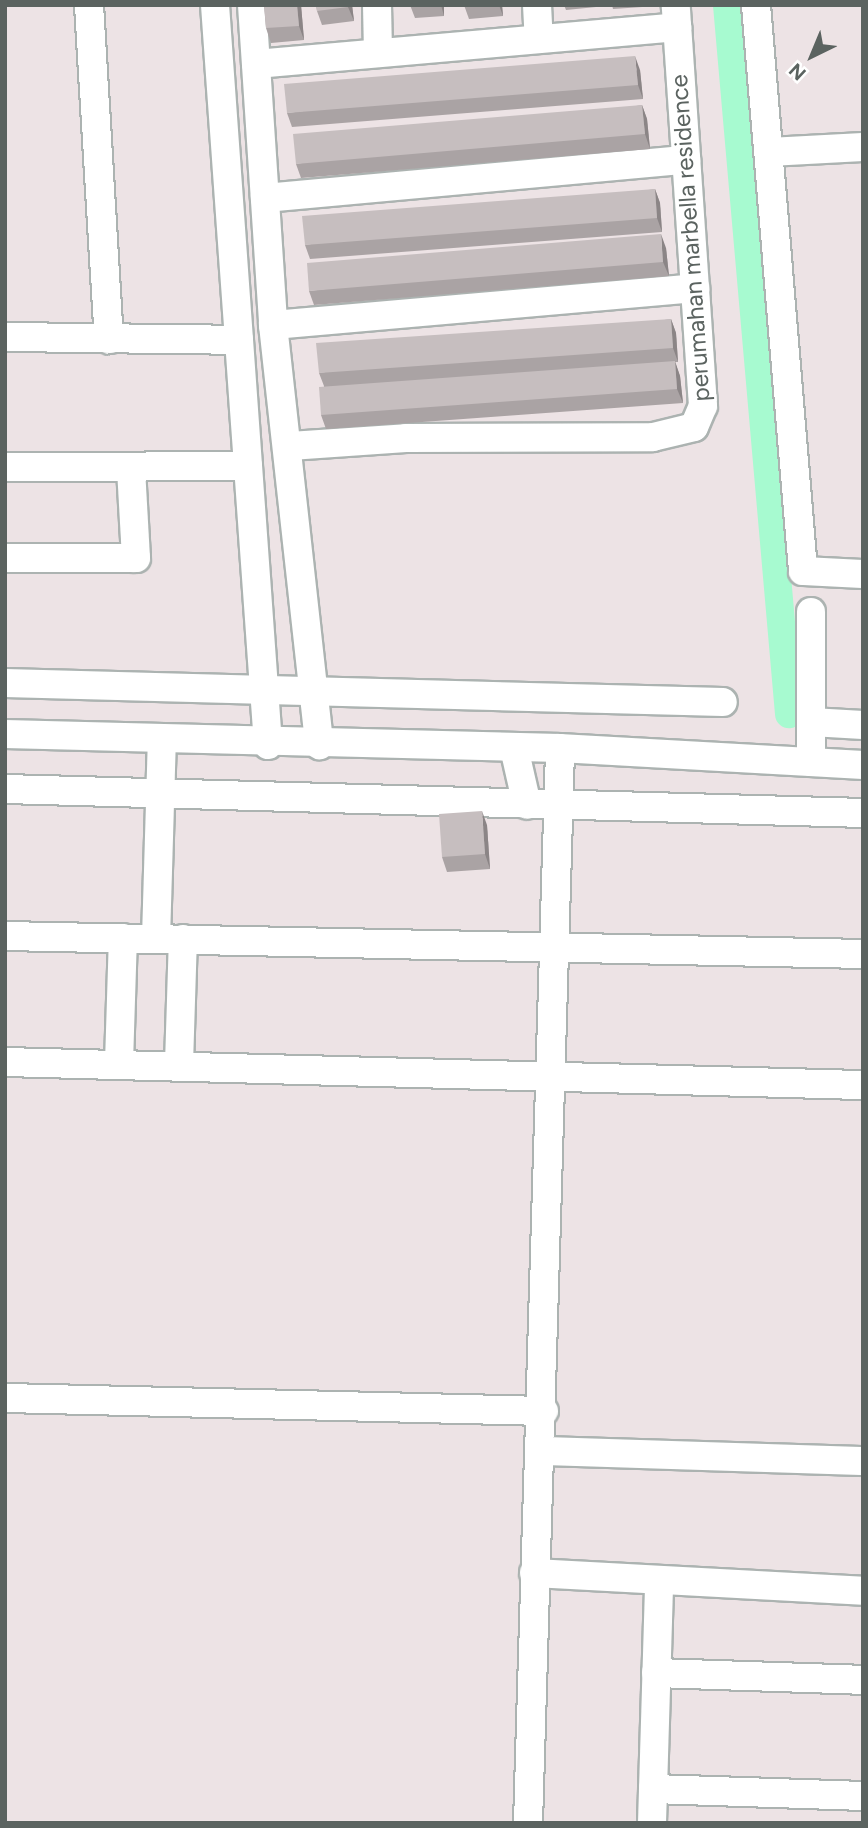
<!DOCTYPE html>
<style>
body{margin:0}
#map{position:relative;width:868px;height:1828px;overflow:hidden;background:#ede3e5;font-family:Figtree,sans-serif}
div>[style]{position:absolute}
.canal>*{height:28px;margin:-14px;padding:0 14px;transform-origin:14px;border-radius:14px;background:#a7fad0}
.roads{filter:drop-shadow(2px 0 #acb3b1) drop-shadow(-2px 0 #acb3b1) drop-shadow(0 2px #acb3b1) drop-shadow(0 -2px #acb3b1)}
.minor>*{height:28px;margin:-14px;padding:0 14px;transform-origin:14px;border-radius:14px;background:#fff}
.wall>*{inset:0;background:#aaa3a4}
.shaded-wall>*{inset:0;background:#8b8586}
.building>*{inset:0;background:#c6bebf}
span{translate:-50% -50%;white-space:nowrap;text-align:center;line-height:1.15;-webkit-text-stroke:5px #fff;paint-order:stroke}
.street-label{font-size:24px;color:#5b6360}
.frame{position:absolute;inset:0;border:7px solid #5b6360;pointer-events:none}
.north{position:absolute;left:777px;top:21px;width:70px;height:70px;-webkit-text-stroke:5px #fff;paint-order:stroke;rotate:223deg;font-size:19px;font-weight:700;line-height:28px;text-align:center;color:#5b6360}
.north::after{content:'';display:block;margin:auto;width:24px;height:32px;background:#5b6360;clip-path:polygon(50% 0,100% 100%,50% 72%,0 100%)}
</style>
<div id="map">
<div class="canal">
<i style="left:727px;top:5px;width:712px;rotate:85deg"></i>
</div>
<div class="roads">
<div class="minor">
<i style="left:89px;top:5px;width:335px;rotate:86.6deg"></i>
<i style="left:215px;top:5px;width:742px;rotate:85.9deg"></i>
<i style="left:252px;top:5px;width:321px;rotate:86.2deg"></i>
<i style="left:273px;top:325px;width:423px;rotate:83.7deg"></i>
<i style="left:377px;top:5px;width:48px;rotate:88.8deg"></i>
<i style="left:537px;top:5px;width:34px;rotate:87deg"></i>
<i style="left:756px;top:5px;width:568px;rotate:85.25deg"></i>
<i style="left:803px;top:571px;width:60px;rotate:2.9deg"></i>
<i style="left:256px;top:64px;width:423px;rotate:-5deg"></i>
<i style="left:769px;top:152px;width:94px;rotate:-3deg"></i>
<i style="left:265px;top:198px;width:423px;rotate:-5.2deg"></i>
<i style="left:273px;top:325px;width:424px;rotate:-5deg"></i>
<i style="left:5px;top:337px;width:234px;rotate:0.7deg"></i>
<i style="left:290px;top:446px;width:116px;rotate:-3.9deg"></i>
<i style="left:406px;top:438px;width:247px;rotate:-0.2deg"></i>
<i style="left:653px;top:437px;width:42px;rotate:-13.7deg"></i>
<i style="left:694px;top:427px;width:23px;rotate:-67deg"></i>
<i style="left:703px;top:406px;width:402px;rotate:-93.9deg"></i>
<i style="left:5px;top:467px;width:243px;rotate:-0.2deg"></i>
<i style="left:5px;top:558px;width:131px"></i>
<i style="left:136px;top:558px;width:90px;rotate:-93.2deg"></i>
<i style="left:811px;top:612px;width:150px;rotate:90deg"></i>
<i style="left:5px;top:683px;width:718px;rotate:1.52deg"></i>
<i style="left:811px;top:722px;width:52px;rotate:3.3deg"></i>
<i style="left:5px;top:734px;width:555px;rotate:1.44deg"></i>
<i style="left:560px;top:748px;width:303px;rotate:3.2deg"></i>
<i style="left:515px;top:752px;width:54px;rotate:77.2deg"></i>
<i style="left:5px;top:789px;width:858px;rotate:1.6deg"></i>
<i style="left:5px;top:936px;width:858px;rotate:1.2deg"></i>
<i style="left:156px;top:938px;width:198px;rotate:-88.3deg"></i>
<i style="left:5px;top:1062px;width:858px;rotate:1.54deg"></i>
<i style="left:119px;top:1063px;width:125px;rotate:-88.2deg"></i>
<i style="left:179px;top:1064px;width:125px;rotate:-88.2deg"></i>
<i style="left:5px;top:1398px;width:539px;rotate:1.38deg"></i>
<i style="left:543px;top:1451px;width:320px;rotate:1.8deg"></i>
<i style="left:534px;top:1573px;width:329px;rotate:3.1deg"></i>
<i style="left:656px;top:1673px;width:207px;rotate:1.9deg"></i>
<i style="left:653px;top:1789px;width:210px;rotate:1.9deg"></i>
<i style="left:528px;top:1823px;width:1075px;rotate:-88.29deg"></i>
<i style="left:652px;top:1823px;width:243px;rotate:-88.3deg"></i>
</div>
</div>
<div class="wall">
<i style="clip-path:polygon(264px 5px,301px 5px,304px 40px,271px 43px,266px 28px)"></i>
<i style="clip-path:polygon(316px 5px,352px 5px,354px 21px,322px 25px,317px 11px)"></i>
<i style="clip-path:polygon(410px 5px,444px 5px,444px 16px,415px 18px)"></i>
<i style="clip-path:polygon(464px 5px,502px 5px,503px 16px,469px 19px)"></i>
<i style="clip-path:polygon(564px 5px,595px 5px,596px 7px,566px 10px)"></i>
<i style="clip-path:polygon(612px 5px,642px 5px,642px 7px,613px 9px)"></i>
<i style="clip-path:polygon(640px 70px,643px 99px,292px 127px,287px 113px)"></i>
<i style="clip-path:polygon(642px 105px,647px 119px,650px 149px,301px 178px,296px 164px)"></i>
<i style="clip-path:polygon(655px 189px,660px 203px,662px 232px,310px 259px,305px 245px)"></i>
<i style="clip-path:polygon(666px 248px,669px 276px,314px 305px,309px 291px)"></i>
<i style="clip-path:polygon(671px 319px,676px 333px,678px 362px,675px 362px,680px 376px,683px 403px,326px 429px,321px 415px,324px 386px,319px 373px)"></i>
<i style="clip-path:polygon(487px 825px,490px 869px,447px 872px,442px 857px)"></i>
</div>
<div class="shaded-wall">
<i style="clip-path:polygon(297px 5px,301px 5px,304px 40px,299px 26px)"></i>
<i style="clip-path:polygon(348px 5px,352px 5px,354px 21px,348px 7px)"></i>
<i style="clip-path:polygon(441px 5px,444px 5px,444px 16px)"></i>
<i style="clip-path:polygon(499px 5px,502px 5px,503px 16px)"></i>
<i style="clip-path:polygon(635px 56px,640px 70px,643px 99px,638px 85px)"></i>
<i style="clip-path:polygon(642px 105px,647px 119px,650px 149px,645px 134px)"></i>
<i style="clip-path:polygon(655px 189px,660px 203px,662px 232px,657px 218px)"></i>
<i style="clip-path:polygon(661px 234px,666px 248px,669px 276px,663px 262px)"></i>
<i style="clip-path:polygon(671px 319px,676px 333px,678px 362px,673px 348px)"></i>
<i style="clip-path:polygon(675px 361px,680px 376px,683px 403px,677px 389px)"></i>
<i style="clip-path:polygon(482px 811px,487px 825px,490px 869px,485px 854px)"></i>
</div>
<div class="building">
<i style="clip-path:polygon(264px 5px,297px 5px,299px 26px,266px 28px)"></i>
<i style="clip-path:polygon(316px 5px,348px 5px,348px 7px,317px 11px)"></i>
<i style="clip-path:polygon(635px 56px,638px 85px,287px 113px,284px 84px)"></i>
<i style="clip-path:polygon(642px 105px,645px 134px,296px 164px,293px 134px)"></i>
<i style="clip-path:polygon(655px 189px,657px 218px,305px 245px,302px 216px)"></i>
<i style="clip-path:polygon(661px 234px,663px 262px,309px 291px,307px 263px)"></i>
<i style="clip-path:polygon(671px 319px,673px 348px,319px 373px,316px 343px)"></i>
<i style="clip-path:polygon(675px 361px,677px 389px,321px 415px,319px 387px)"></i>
<i style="clip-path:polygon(482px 811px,485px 854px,442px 857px,439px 814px)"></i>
</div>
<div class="street-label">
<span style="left:690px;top:238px;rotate:-94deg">perumahan marbella residence</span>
</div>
<div class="frame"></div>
<div class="north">N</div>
</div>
